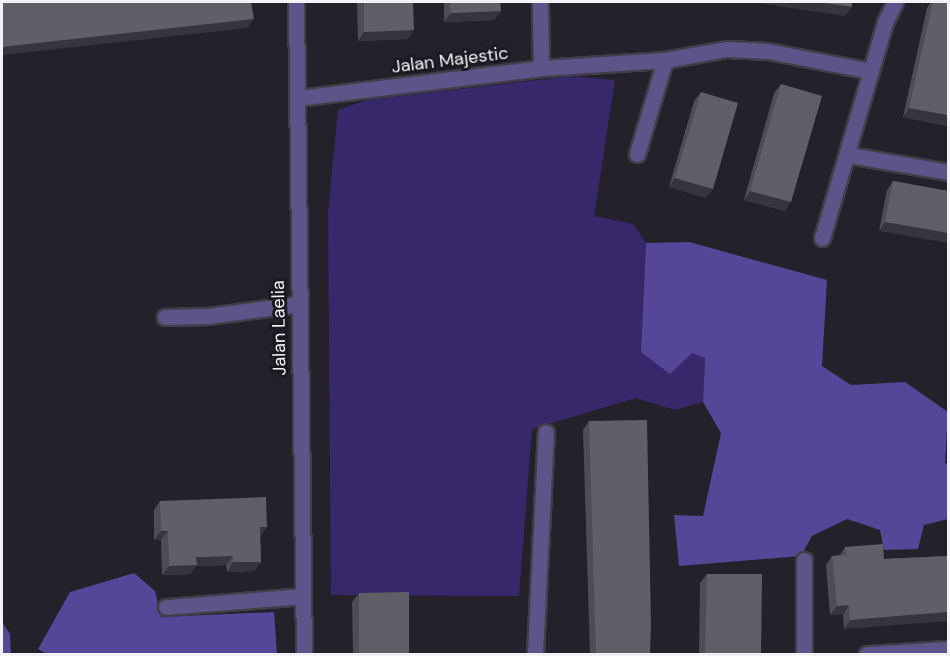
<!DOCTYPE html>
<style>
body{margin:0}
#map{position:relative;width:950px;height:656px;overflow:hidden;background:#23222a;font-family:"DM Sans",sans-serif}
div>[style]{position:absolute}
.green>*{inset:0;background:#37286c}
.forest>*{inset:0;background:#554697}
.roads{filter:drop-shadow(2px 0 #403f47) drop-shadow(-2px 0 #403f47) drop-shadow(0 2px #403f47) drop-shadow(0 -2px #403f47)}
.street>*{height:15px;margin:-7.5px;padding:0 7.5px;transform-origin:7.5px;border-radius:7.5px;background:#5c558a}
.wall>*{inset:0;background:#4e4d56}
.shaded-wall>*{inset:0;background:#36353d}
.building>*{inset:0;background:#605f67}
span{translate:-50% -50%;white-space:nowrap;text-align:center;line-height:1.15;-webkit-text-stroke:6px #191920;paint-order:stroke}
.street-label{font-size:18px;color:#f2f2f7}
.frame{position:absolute;inset:0;border:3px solid #f2f2f7;pointer-events:none}
</style>
<div id="map">
<div class="green">
<i style="clip-path:polygon(571px 76px,615px 80px,594px 216px,633px 224px,646px 243px,641px 352px,692px 353px,705px 357px,703px 402px,675px 410px,636px 398px,532px 429px,519px 596px,331px 595px,328px 212px,338px 110px,367px 100px)"></i>
</div>
<div class="forest">
<i style="clip-path:polygon(689px 242px,827px 280px,822px 366px,851px 385px,905px 382px,948px 412px,945px 463px,948px 465px,948px 519px,924px 525px,918px 549px,884px 550px,880px 530px,847px 519px,812px 536px,801px 556px,679px 566px,674px 515px,703px 516px,721px 433px,703px 402px,705px 358px,692px 353px,670px 374px,641px 352px,646px 243px)"></i>
<i style="clip-path:polygon(134px 573px,155px 591px,161px 617px,274px 612px,277px 654px,47px 654px,38px 649px,70px 592px)"></i>
<i style="clip-path:polygon(2px 622px,10px 634px,11px 654px,2px 654px)"></i>
</div>
<div class="roads">
<div class="street">
<i style="left:296px;top:2px;width:652px;rotate:89.3deg"></i>
<i style="left:541px;top:68px;width:124px;rotate:-3.7deg"></i>
<i style="left:665px;top:60px;width:63px;rotate:-10.1deg"></i>
<i style="left:727px;top:49px;width:41px;rotate:2.8deg"></i>
<i style="left:768px;top:51px;width:105px;rotate:11deg"></i>
<i style="left:298px;top:98px;width:245px;rotate:-7deg"></i>
<i style="left:541px;top:68px;width:66px;rotate:-90.9deg"></i>
<i style="left:637px;top:154px;width:98px;rotate:-73.4deg"></i>
<i style="left:849px;top:155px;width:100px;rotate:9.7deg"></i>
<i style="left:822px;top:238px;width:225px;rotate:-73.7deg"></i>
<i style="left:885px;top:22px;width:22px;rotate:-63deg"></i>
<i style="left:165px;top:317px;width:43px;rotate:-1.3deg"></i>
<i style="left:208px;top:316px;width:91px;rotate:-7.6deg"></i>
<i style="left:166px;top:607px;width:137px;rotate:-4.6deg"></i>
<i style="left:535px;top:654px;width:222px;rotate:-87.2deg"></i>
<i style="left:804px;top:654px;width:94px;rotate:-90deg"></i>
<i style="left:867px;top:654px;width:81px;rotate:-3.5deg"></i>
</div>
</div>
<div class="wall">
<i style="clip-path:polygon(357px 2px,413px 2px,408px 39px,358px 41px)"></i>
<i style="clip-path:polygon(444px 2px,500px 2px,501px 11px,494px 20px,444px 22px)"></i>
<i style="clip-path:polygon(931px 2px,948px 2px,948px 126px,903px 117px,927px 8px)"></i>
<i style="clip-path:polygon(781px 84px,785px 211px,744px 200px,774px 93px)"></i>
<i style="clip-path:polygon(701px 92px,706px 198px,669px 187px,694px 101px)"></i>
<i style="clip-path:polygon(893px 181px,948px 191px,879px 231px,887px 190px)"></i>
<i style="clip-path:polygon(589px 421px,650px 654px,590px 654px,583px 430px)"></i>
<i style="clip-path:polygon(160px 501px,267px 527px,260px 536px,261px 562px,254px 571px,227px 572px,226px 565px,196px 566px,190px 574px,162px 575px,161px 540px,154px 540px,154px 510px)"></i>
<i style="clip-path:polygon(845px 547px,884px 559px,948px 556px,844px 629px,843px 615px,830px 615px,826px 565px,832px 556px,840px 555px)"></i>
<i style="clip-path:polygon(707px 574px,761px 654px,699px 654px,700px 583px)"></i>
<i style="clip-path:polygon(359px 593px,409px 654px,353px 654px,352px 602px)"></i>
</div>
<div class="shaded-wall">
<i style="clip-path:polygon(752px 2px,818px 2px,852px 7px,845px 16px)"></i>
<i style="clip-path:polygon(501px 11px,494px 20px,444px 22px,451px 13px)"></i>
<i style="clip-path:polygon(254px 19px,247px 28px,2px 55px,2px 47px)"></i>
<i style="clip-path:polygon(414px 30px,408px 39px,358px 41px,364px 32px)"></i>
<i style="clip-path:polygon(909px 108px,948px 115px,948px 126px,903px 117px)"></i>
<i style="clip-path:polygon(675px 178px,713px 189px,706px 198px,669px 187px)"></i>
<i style="clip-path:polygon(750px 191px,791px 202px,785px 211px,744px 200px)"></i>
<i style="clip-path:polygon(885px 222px,948px 233px,948px 243px,879px 231px)"></i>
<i style="clip-path:polygon(260px 527px,267px 527px,260px 536px)"></i>
<i style="clip-path:polygon(161px 531px,168px 531px,161px 540px,154px 540px)"></i>
<i style="clip-path:polygon(233px 556px,226px 565px,196px 566px,190px 574px,162px 575px,169px 566px,196px 557px)"></i>
<i style="clip-path:polygon(233px 562px,261px 562px,254px 571px,227px 572px)"></i>
<i style="clip-path:polygon(849px 605px,843px 615px,830px 615px,837px 606px)"></i>
<i style="clip-path:polygon(948px 612px,948px 621px,844px 629px,850px 620px)"></i>
</div>
<div class="building">
<i style="clip-path:polygon(2px 2px,251px 2px,254px 19px,2px 47px)"></i>
<i style="clip-path:polygon(364px 2px,413px 2px,414px 30px,364px 32px)"></i>
<i style="clip-path:polygon(450px 2px,500px 2px,501px 11px,451px 13px)"></i>
<i style="clip-path:polygon(818px 2px,852px 2px,852px 7px)"></i>
<i style="clip-path:polygon(933px 2px,948px 2px,948px 115px,909px 108px)"></i>
<i style="clip-path:polygon(781px 84px,822px 96px,791px 202px,750px 191px)"></i>
<i style="clip-path:polygon(701px 92px,738px 103px,713px 189px,675px 178px)"></i>
<i style="clip-path:polygon(893px 181px,948px 191px,948px 233px,885px 222px)"></i>
<i style="clip-path:polygon(647px 420px,651px 626px,650px 654px,596px 654px,589px 421px)"></i>
<i style="clip-path:polygon(266px 497px,267px 527px,260px 527px,261px 562px,233px 562px,233px 556px,196px 557px,197px 565px,169px 566px,168px 531px,161px 531px,160px 501px)"></i>
<i style="clip-path:polygon(883px 544px,884px 559px,948px 556px,948px 612px,850px 620px,849px 605px,837px 606px,832px 556px,846px 555px,845px 547px)"></i>
<i style="clip-path:polygon(707px 574px,762px 574px,761px 654px,705px 654px)"></i>
<i style="clip-path:polygon(409px 592px,409px 654px,359px 654px,359px 593px)"></i>
</div>
<div class="street-label">
<span style="left:450px;top:60px;rotate:-7deg">Jalan Majestic</span>
<span style="left:279px;top:328px;rotate:-91deg">Jalan Laelia</span>
</div>
<div class="frame"></div>
</div>
